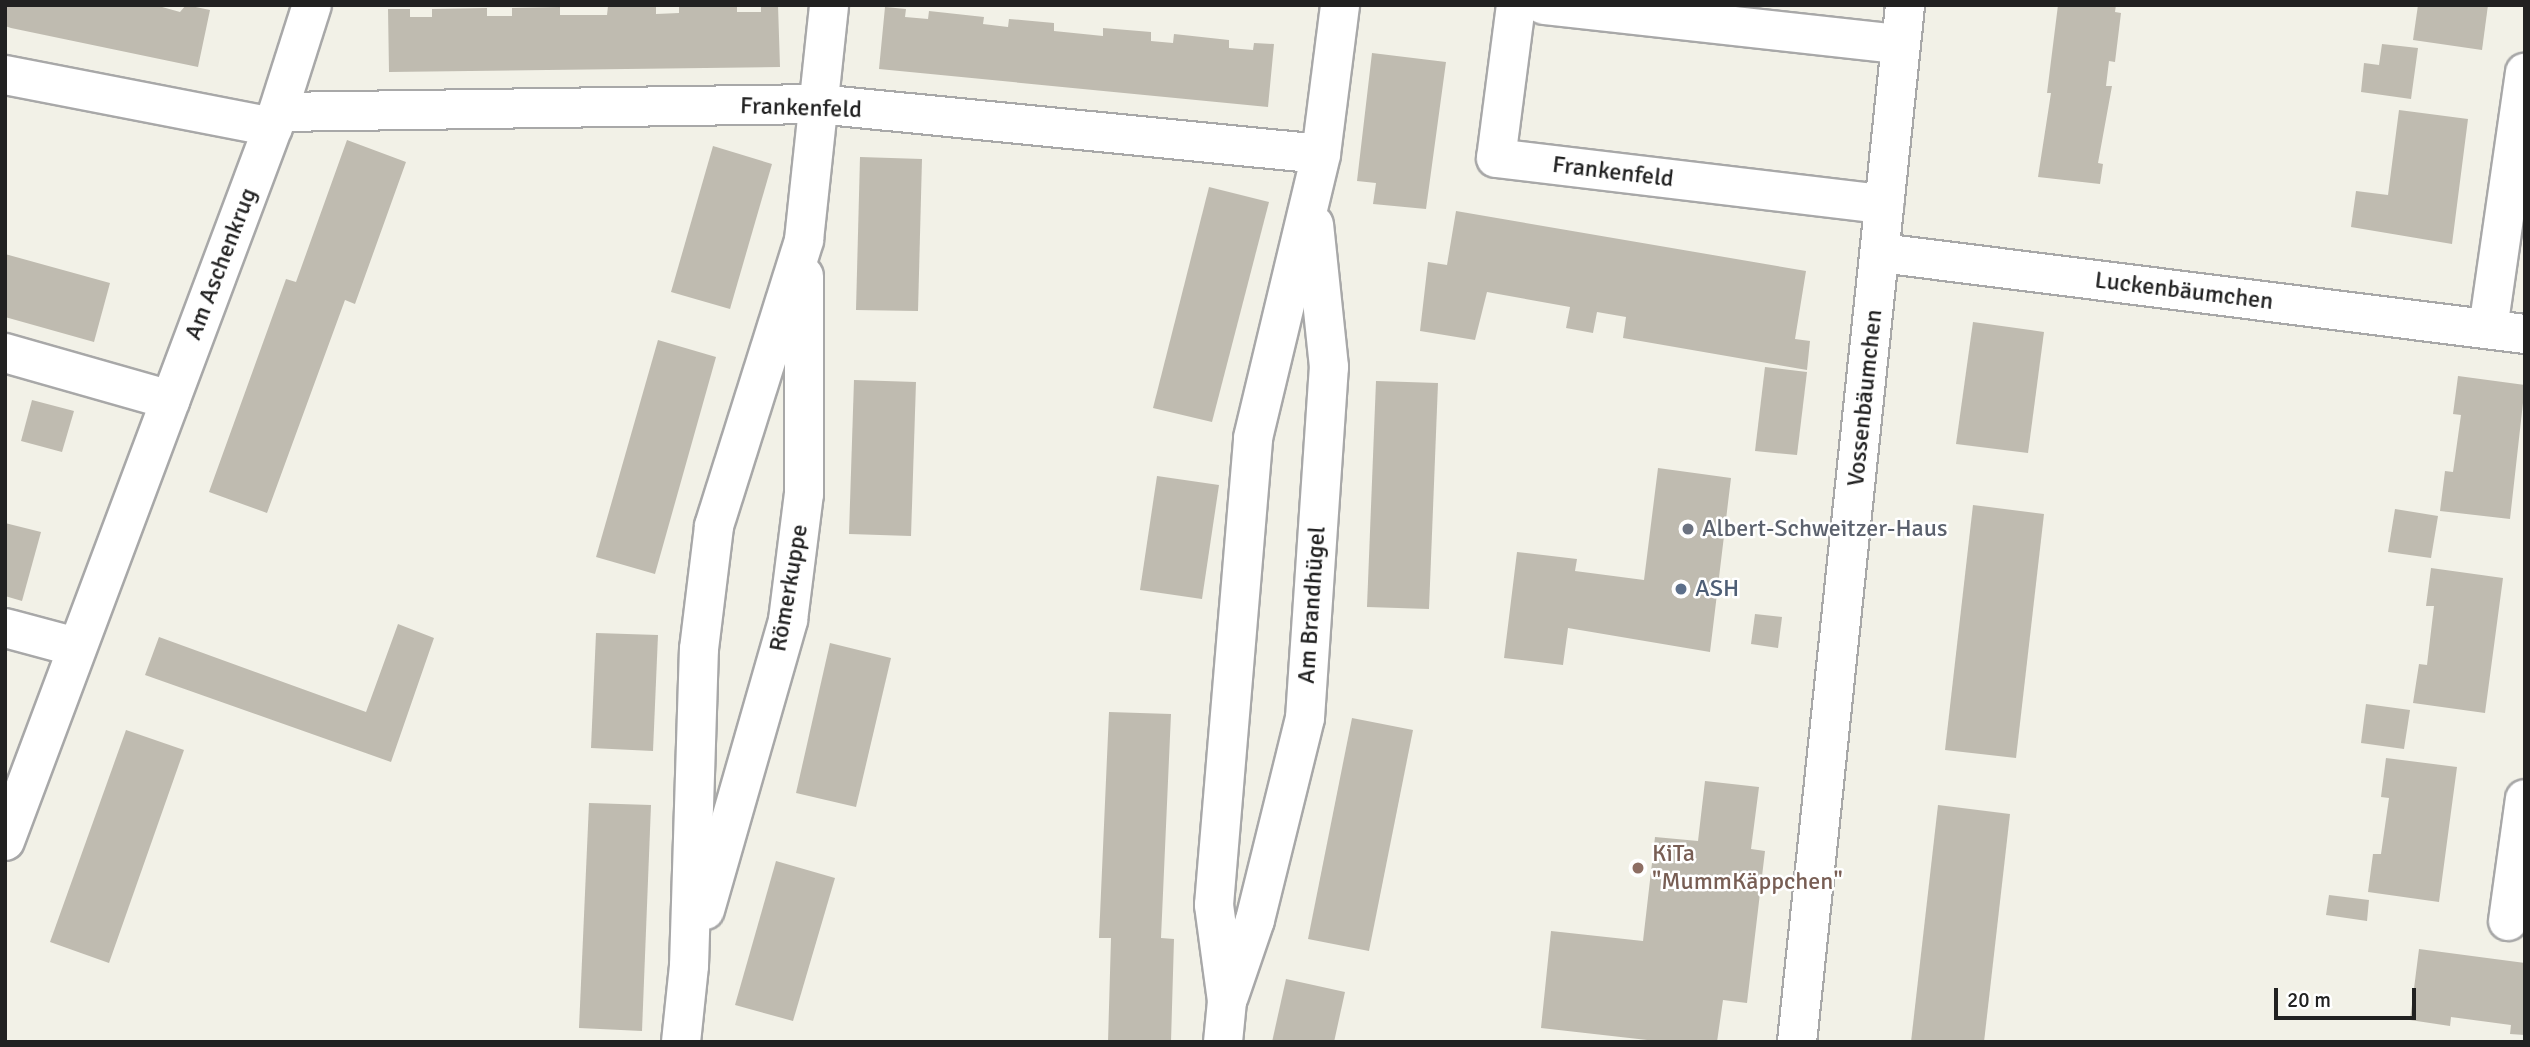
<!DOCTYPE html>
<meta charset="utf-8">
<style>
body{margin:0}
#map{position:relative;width:2530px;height:1047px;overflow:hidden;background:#f2f1e7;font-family:Signika,sans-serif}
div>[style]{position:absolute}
.building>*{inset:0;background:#bfbbb0}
.roads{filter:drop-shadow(2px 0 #a8a8a8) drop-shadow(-2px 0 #a8a8a8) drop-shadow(0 2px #a8a8a8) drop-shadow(0 -2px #a8a8a8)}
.minor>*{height:38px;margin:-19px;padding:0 19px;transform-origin:19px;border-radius:19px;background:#fff}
.dots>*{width:19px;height:19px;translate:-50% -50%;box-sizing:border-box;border:4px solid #fff;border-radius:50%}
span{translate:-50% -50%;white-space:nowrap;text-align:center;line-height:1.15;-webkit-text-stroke:5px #fff;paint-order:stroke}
.street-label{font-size:24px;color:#212121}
.worship-label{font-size:24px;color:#5b616d}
.left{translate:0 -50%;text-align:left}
.service-label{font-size:24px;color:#4e5e75}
.education-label{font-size:24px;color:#785e54}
.frame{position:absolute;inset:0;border:7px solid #212121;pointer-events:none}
.scale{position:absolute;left:2274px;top:988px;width:142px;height:32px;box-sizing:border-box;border:4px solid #212121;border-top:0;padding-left:9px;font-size:21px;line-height:24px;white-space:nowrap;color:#212121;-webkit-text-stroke:5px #fff;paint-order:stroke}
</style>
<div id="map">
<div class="building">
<i style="clip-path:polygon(5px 5px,155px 5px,180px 12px,186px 5px,210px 10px,198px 67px,11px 28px,5px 26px)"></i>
<i style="clip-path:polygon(679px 5px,737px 5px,737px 12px,761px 12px,761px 5px,778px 5px,780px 67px,389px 72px,388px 9px,410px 9px,410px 17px,432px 17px,432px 9px,487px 8px,487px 16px,512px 16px,512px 8px,560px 7px,560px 15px,607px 15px,608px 6px,656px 6px,656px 14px,679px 13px)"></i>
<i style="clip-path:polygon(2058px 5px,2116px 5px,2115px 12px,2121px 13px,2115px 62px,2109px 61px,2106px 86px,2112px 86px,2098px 163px,2103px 164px,2100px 184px,2038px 177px,2051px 93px,2047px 93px)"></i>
<i style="clip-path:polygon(2418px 5px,2488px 5px,2482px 50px,2413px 40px)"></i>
<i style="clip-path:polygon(885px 7px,906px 9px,905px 17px,928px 19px,929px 11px,984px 17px,983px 24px,1008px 27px,1009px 19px,1054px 23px,1054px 31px,1103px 36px,1103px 28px,1151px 32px,1151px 41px,1173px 43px,1174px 34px,1229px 40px,1229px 48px,1253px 50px,1254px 43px,1274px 44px,1268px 107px,879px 69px)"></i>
<i style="clip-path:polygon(2382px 44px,2418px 48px,2411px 99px,2361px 92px,2364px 63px,2379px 65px)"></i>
<i style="clip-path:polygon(1372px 53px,1446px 62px,1426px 209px,1373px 204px,1376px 183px,1357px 181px)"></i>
<i style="clip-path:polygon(2399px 110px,2468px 119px,2452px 244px,2351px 227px,2356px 191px,2388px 195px)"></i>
<i style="clip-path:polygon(347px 140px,406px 162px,355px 304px,345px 300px,267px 513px,209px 492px,286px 279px,296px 282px)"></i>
<i style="clip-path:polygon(713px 146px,772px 164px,730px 309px,671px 292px)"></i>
<i style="clip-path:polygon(860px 157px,922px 159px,918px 311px,856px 310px)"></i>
<i style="clip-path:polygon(1209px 187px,1269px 202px,1212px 422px,1153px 408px)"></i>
<i style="clip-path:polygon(1456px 211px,1806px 271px,1795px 339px,1810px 341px,1807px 370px,1623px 338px,1626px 317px,1597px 312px,1593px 333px,1566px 328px,1570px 307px,1487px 292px,1475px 340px,1420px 331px,1428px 262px,1447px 265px)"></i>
<i style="clip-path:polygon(5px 254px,110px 283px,94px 342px,5px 317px)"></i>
<i style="clip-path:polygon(1973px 322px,2044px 332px,2028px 453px,1956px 444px)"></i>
<i style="clip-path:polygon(658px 340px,716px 357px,655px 574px,596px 557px)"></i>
<i style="clip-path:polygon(1765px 367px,1807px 372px,1797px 455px,1755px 451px)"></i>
<i style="clip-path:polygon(2458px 376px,2525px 385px,2510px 519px,2440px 511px,2445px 471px,2453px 472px,2461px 415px,2453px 414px)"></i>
<i style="clip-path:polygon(854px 380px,916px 382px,911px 536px,849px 534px)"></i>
<i style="clip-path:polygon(1376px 381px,1438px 383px,1429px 609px,1367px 607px)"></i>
<i style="clip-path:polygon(32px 400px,74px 411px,62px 452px,21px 441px)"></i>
<i style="clip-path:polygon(1658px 468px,1731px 478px,1710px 652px,1568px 628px,1563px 665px,1504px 658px,1517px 552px,1577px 559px,1575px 571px,1644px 580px)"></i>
<i style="clip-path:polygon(1157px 476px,1219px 485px,1202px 599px,1140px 590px)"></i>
<i style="clip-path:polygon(1973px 505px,2044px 514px,2016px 758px,1945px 750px)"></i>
<i style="clip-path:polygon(2395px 509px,2438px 516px,2431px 558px,2388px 552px)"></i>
<i style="clip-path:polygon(5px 523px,41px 532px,22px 601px,5px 596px)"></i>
<i style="clip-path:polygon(2431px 568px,2503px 578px,2485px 713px,2413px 703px,2419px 664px,2427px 665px,2434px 606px,2426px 606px)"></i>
<i style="clip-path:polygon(1755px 614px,1782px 617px,1778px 648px,1751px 644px)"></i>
<i style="clip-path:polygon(398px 624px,434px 638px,391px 762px,145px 675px,159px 637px,366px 712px)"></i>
<i style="clip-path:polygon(596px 633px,658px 635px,653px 751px,591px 748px)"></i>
<i style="clip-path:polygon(830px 643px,891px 658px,856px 807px,796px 793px)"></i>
<i style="clip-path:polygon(2366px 704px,2410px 710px,2404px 749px,2361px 743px)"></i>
<i style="clip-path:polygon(1109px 712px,1171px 714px,1161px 938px,1174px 939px,1171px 1042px,1108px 1042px,1111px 938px,1099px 938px)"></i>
<i style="clip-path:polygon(1352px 718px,1413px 730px,1369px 951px,1308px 939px)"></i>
<i style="clip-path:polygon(126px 730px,184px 750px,109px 963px,50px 942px)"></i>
<i style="clip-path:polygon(2386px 758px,2457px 767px,2439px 902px,2368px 892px,2373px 854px,2381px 854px,2389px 798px,2381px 797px)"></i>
<i style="clip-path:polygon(1705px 781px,1759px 787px,1751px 849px,1765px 851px,1747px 1003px,1723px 1000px,1717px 1042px,1665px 1042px,1541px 1028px,1551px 931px,1643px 941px,1655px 837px,1698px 841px)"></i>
<i style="clip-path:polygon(589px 803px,651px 805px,642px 1031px,579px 1028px)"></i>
<i style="clip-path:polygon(1938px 805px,2010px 814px,1984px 1042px,1911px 1042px)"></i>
<i style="clip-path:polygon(776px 861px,835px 878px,793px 1021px,735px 1005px)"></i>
<i style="clip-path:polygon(2329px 895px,2369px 900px,2367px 921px,2326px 915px)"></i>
<i style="clip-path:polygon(2419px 949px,2525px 963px,2525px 1035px,2510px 1034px,2511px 1025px,2451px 1017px,2450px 1026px,2410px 1020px)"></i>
<i style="clip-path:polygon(1286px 979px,1345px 992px,1334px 1042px,1272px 1042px)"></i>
</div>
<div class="roads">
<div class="minor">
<i style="left:1516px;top:5px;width:154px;rotate:97.4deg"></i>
<i style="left:1496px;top:158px;width:391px;rotate:6.8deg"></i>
<i style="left:1544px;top:5px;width:357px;rotate:6.3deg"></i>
<i style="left:5px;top:75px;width:273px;rotate:11deg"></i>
<i style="left:278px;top:112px;width:540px;rotate:-0.85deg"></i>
<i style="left:818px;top:104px;width:505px;rotate:5.68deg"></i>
<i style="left:1881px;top:253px;width:649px;rotate:7.17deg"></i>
<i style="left:2488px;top:329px;width:259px;rotate:-81.8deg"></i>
<i style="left:5px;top:353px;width:172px;rotate:15.9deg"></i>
<i style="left:5px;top:628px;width:73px;rotate:15deg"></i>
<i style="left:5px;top:841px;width:763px;rotate:-69.43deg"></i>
<i style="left:273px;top:127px;width:128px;rotate:-72.3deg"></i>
<i style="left:705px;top:910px;width:302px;rotate:-74deg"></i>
<i style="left:788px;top:620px;width:127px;rotate:-82.8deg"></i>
<i style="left:804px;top:494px;width:218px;rotate:-90deg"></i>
<i style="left:2508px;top:921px;width:123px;rotate:-82.1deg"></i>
<i style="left:1229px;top:996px;width:80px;rotate:-71.1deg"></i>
<i style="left:1255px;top:920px;width:208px;rotate:-76.1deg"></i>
<i style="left:1305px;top:718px;width:352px;rotate:-86.1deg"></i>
<i style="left:1329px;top:367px;width:143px;rotate:-96deg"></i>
<i style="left:681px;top:1042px;width:76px;rotate:-84deg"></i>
<i style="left:689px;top:966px;width:317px;rotate:-88.2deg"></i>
<i style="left:699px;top:649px;width:124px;rotate:-83deg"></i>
<i style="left:714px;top:526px;width:300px;rotate:-72.5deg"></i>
<i style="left:804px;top:240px;width:236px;rotate:-83.9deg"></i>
<i style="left:1223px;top:1042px;width:41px;rotate:-84.4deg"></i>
<i style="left:1227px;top:1001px;width:97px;rotate:-97.7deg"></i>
<i style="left:1214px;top:905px;width:469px;rotate:-85.2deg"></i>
<i style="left:1253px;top:438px;width:292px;rotate:-76.5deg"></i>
<i style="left:1321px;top:154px;width:150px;rotate:-82.7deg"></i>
<i style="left:1797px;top:1042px;width:1043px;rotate:-84.05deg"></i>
</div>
</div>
<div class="dots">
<i style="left:1688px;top:529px;background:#6b7280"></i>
<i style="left:1681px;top:589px;background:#5c6f8a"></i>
<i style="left:1638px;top:868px;background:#8d6e63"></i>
</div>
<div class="street-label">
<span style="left:801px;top:108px;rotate:2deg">Frankenfeld</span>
<span style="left:1613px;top:172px;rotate:7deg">Frankenfeld</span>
<span style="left:221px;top:264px;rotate:-69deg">Am Aschenkrug</span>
<span style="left:2184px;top:291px;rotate:7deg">Luckenbäumchen</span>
<span style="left:1865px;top:398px;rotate:-84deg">Vossenbäumchen</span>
<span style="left:789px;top:588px;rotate:-80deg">Römerkuppe</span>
<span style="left:1312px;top:605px;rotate:-86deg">Am Brandhügel</span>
</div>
<div class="worship-label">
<span class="left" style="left:1702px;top:529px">Albert-Schweitzer-Haus</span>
</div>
<div class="service-label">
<span class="left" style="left:1695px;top:589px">ASH</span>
</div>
<div class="education-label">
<span class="left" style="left:1652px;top:868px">KiTa<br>"MummKäppchen"</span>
</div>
<div class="frame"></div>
<div class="scale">20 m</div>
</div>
